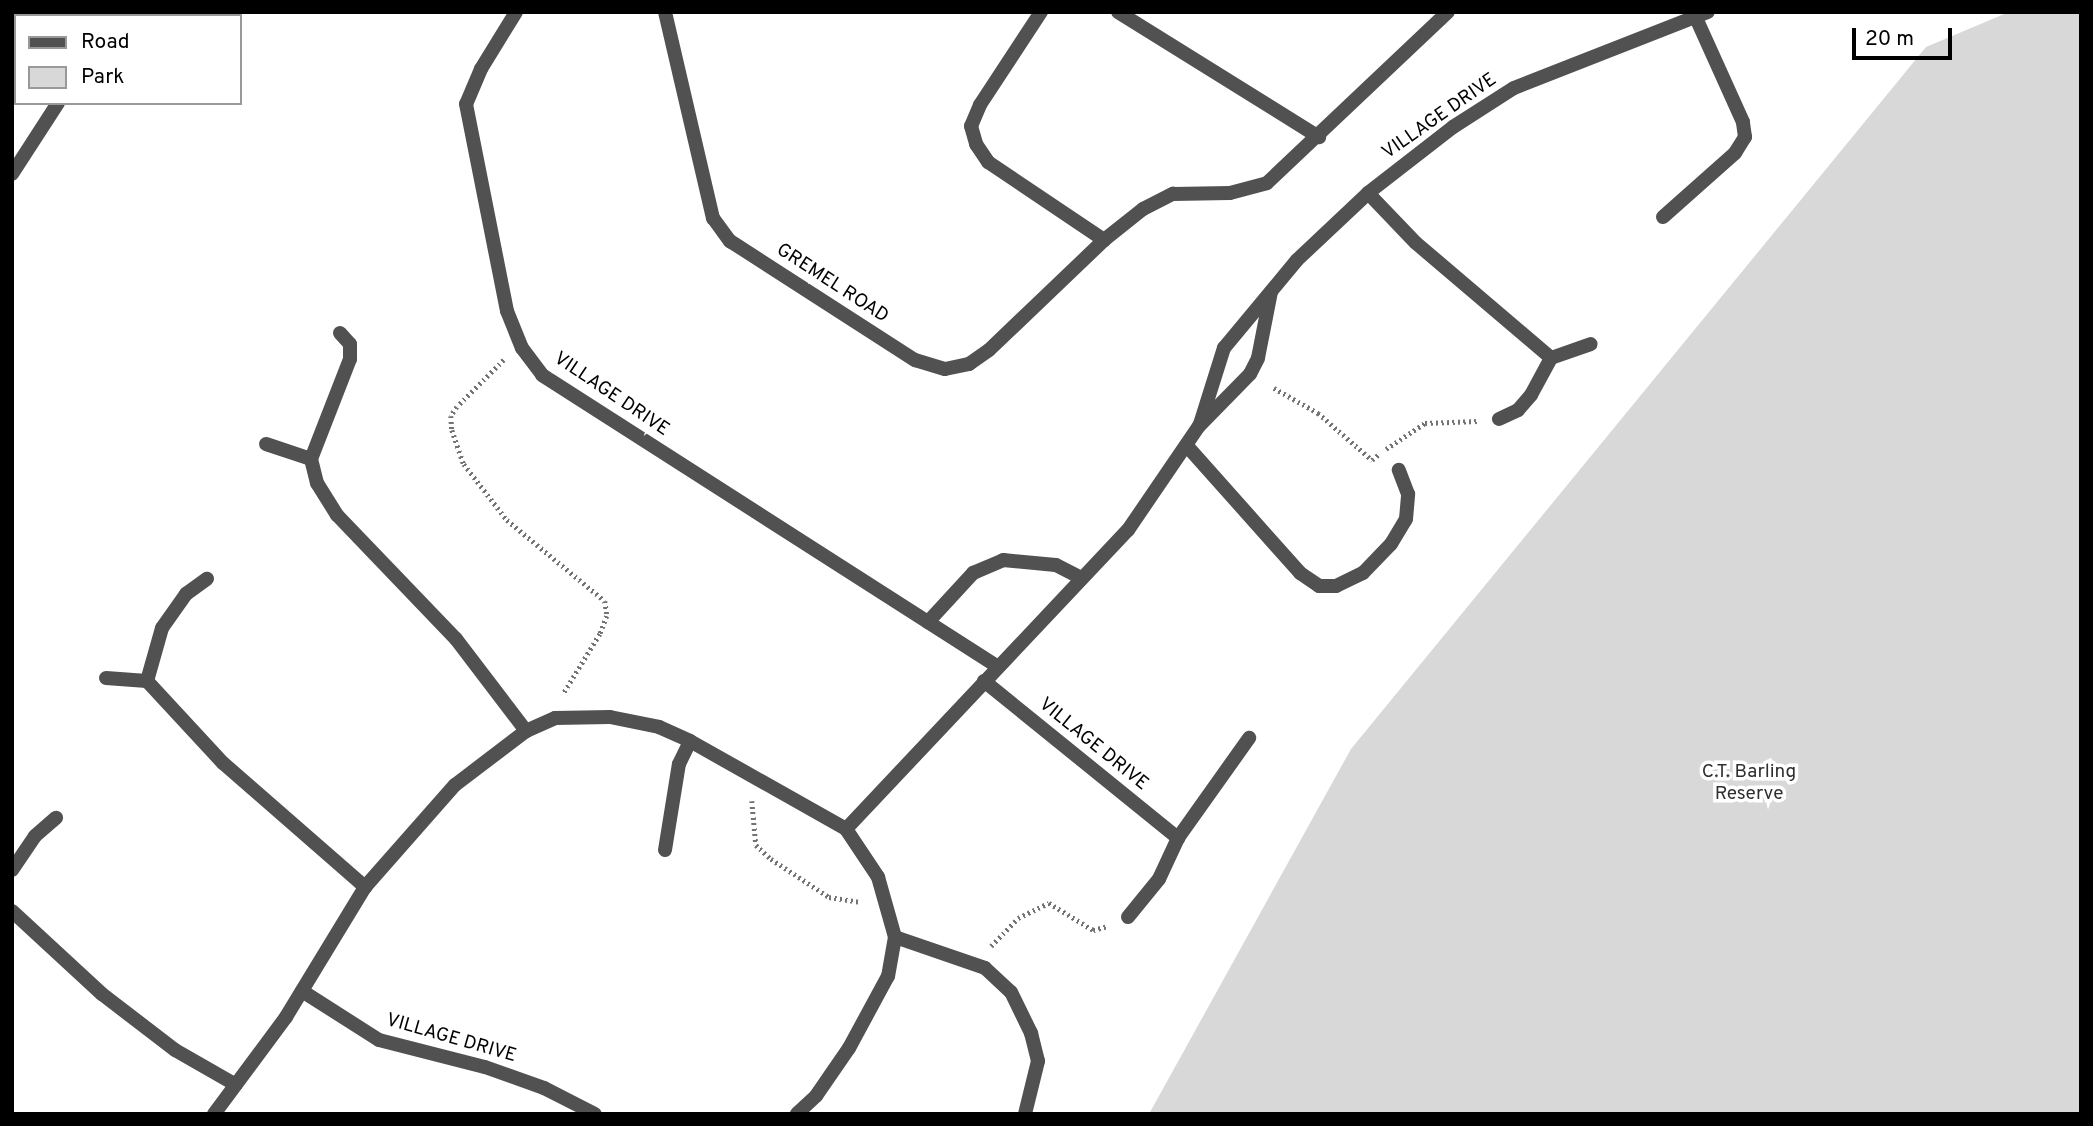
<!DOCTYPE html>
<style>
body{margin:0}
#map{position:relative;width:2093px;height:1126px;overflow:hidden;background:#fff;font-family:Overpass,sans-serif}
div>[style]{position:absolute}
.green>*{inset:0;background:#d8d8d8}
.path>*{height:4.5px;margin-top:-2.25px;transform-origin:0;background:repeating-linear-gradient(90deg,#737373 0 2px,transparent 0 5.5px)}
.service>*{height:14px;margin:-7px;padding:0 7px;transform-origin:7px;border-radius:7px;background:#515151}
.minor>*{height:14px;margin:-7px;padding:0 7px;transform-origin:7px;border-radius:7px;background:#515151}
span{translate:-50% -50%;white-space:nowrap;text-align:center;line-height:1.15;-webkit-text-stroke:7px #fff;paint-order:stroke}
.street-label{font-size:19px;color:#000}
.park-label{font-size:19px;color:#2f2f2f}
.frame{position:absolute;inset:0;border:14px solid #000;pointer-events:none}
.legend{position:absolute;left:14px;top:14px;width:228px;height:91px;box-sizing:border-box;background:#fff;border:2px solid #999;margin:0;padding:9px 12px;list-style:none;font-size:21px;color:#000}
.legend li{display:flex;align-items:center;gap:14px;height:35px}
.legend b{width:35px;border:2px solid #999}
.scale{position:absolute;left:1852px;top:28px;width:100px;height:32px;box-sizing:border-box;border:4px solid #000;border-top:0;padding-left:9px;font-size:21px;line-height:24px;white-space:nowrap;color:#000;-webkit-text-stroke:5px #fff;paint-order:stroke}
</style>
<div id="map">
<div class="green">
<i style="clip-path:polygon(2009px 12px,2081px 12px,2081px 1114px,1149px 1114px,1351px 749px,1926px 47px)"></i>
</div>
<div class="path">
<i style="left:504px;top:360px;width:66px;rotate:135deg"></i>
<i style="left:457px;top:407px;width:11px;rotate:124deg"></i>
<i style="left:451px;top:416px;width:14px;rotate:86deg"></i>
<i style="left:452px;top:430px;width:36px;rotate:71deg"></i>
<i style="left:464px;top:464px;width:71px;rotate:52.5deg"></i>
<i style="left:507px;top:520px;width:127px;rotate:39.6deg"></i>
<i style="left:605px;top:601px;width:15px;rotate:82deg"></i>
<i style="left:607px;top:616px;width:19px;rotate:111deg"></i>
<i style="left:600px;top:634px;width:69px;rotate:121.4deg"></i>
<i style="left:1274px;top:388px;width:51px;rotate:29.6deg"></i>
<i style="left:1318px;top:413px;width:72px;rotate:41deg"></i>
<i style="left:1372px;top:460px;width:9px;rotate:-41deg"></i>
<i style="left:1386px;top:449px;width:47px;rotate:-33.7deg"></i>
<i style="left:1425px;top:423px;width:53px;rotate:-2.2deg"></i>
<i style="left:752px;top:801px;width:44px;rotate:84.8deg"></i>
<i style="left:756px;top:845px;width:21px;rotate:43deg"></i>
<i style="left:771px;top:859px;width:69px;rotate:33.2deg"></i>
<i style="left:829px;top:897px;width:31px;rotate:9deg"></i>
<i style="left:991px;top:946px;width:39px;rotate:-46deg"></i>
<i style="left:1018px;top:918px;width:34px;rotate:-26deg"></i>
<i style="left:1049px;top:903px;width:52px;rotate:31.5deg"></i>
<i style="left:1093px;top:930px;width:16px;rotate:-15deg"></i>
</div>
<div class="service">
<i style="left:516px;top:12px;width:67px;rotate:121.6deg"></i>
<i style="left:481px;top:69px;width:38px;rotate:113deg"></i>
<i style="left:466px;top:104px;width:211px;rotate:78.8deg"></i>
<i style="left:507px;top:311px;width:40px;rotate:68deg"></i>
<i style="left:522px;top:348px;width:34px;rotate:53deg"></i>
<i style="left:542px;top:375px;width:541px;rotate:32.63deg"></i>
<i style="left:665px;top:12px;width:212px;rotate:76.9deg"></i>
<i style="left:713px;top:218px;width:29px;rotate:54deg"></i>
<i style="left:730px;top:241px;width:220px;rotate:32.8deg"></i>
<i style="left:915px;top:360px;width:31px;rotate:17deg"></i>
<i style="left:945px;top:369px;width:25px;rotate:-12deg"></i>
<i style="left:969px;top:364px;width:24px;rotate:-35deg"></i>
<i style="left:989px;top:350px;width:159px;rotate:-43.7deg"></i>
<i style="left:1104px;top:240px;width:50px;rotate:-38.5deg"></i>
<i style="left:1143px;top:209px;width:34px;rotate:-27deg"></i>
<i style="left:1173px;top:194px;width:57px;rotate:-1deg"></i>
<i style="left:1230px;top:193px;width:38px;rotate:-15deg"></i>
<i style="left:1267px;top:183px;width:249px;rotate:-43.4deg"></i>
<i style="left:1041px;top:12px;width:111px;rotate:123.3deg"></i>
<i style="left:980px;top:105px;width:23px;rotate:113deg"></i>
<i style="left:971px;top:126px;width:19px;rotate:74deg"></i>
<i style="left:976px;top:144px;width:22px;rotate:56deg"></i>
<i style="left:988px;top:162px;width:140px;rotate:33.9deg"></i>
<i style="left:1118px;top:12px;width:237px;rotate:31.9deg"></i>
<i style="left:1368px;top:193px;width:69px;rotate:46.2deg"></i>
<i style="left:1416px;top:243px;width:177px;rotate:40.4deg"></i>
<i style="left:1663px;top:217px;width:96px;rotate:-41.6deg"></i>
<i style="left:1735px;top:153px;width:19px;rotate:-58deg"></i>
<i style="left:1745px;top:137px;width:15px;rotate:-98deg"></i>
<i style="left:1743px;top:122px;width:114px;rotate:-114.3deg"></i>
<i style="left:340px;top:333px;width:15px;rotate:48deg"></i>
<i style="left:350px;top:344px;width:15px;rotate:90deg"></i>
<i style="left:350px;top:359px;width:107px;rotate:111.3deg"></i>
<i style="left:311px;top:459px;width:25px;rotate:76deg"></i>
<i style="left:317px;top:483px;width:38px;rotate:58deg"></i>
<i style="left:337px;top:515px;width:172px;rotate:46.2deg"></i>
<i style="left:456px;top:639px;width:116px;rotate:52.7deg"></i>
<i style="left:1499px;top:419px;width:21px;rotate:-25deg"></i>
<i style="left:1518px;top:410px;width:20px;rotate:-49deg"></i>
<i style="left:1531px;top:395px;width:42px;rotate:-61.6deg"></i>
<i style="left:1551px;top:358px;width:42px;rotate:-19.3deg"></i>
<i style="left:1200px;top:424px;width:80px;rotate:-72.5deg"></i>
<i style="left:1224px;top:348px;width:114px;rotate:-50.3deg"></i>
<i style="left:1297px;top:260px;width:98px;rotate:-43.3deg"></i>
<i style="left:1368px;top:193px;width:108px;rotate:-37.8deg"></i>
<i style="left:1453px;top:127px;width:72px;rotate:-32.6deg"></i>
<i style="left:1514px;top:88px;width:208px;rotate:-21.4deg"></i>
<i style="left:266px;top:444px;width:47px;rotate:18.4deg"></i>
<i style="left:1187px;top:446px;width:170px;rotate:48.3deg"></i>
<i style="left:1300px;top:573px;width:23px;rotate:34deg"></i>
<i style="left:1319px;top:586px;width:17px"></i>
<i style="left:1336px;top:586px;width:30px;rotate:-26deg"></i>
<i style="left:1363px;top:573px;width:40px;rotate:-46deg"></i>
<i style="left:1391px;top:544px;width:29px;rotate:-59deg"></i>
<i style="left:1406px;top:519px;width:25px;rotate:-85deg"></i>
<i style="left:1408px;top:494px;width:26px;rotate:-111deg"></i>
<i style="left:928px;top:622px;width:67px;rotate:-47.4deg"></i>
<i style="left:973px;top:573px;width:33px;rotate:-23deg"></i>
<i style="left:1003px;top:560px;width:53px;rotate:5.4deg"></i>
<i style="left:1056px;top:565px;width:29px;rotate:27deg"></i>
<i style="left:106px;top:678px;width:41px;rotate:4.2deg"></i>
<i style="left:147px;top:681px;width:55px;rotate:-74.2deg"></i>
<i style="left:162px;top:628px;width:42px;rotate:-54.8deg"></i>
<i style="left:186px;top:594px;width:26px;rotate:-36deg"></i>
<i style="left:147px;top:681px;width:112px;rotate:47.2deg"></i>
<i style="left:223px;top:763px;width:189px;rotate:41.1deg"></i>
<i style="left:984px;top:681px;width:250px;rotate:39deg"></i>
<i style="left:846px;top:829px;width:411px;rotate:-46.7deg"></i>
<i style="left:1128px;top:530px;width:126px;rotate:-55.7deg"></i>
<i style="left:1199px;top:426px;width:73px;rotate:-45.6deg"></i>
<i style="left:1250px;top:374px;width:18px;rotate:-63deg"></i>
<i style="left:1258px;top:358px;width:67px;rotate:-78.9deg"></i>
<i style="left:665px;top:850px;width:87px;rotate:-80.8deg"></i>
<i style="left:679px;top:764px;width:25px;rotate:-64deg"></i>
<i style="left:12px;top:870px;width:41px;rotate:-55.9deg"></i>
<i style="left:35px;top:836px;width:28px;rotate:-41deg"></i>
<i style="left:12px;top:911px;width:122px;rotate:42.7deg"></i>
<i style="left:102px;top:994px;width:92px;rotate:37.5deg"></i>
<i style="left:175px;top:1050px;width:70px;rotate:29.8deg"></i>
<i style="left:1128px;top:917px;width:49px;rotate:-50.8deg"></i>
<i style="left:1159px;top:879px;width:45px;rotate:-65.1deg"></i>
<i style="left:1178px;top:838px;width:123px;rotate:-54.6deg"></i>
<i style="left:895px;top:937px;width:95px;rotate:19deg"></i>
<i style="left:985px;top:968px;width:35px;rotate:43deg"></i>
<i style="left:1011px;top:992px;width:46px;rotate:64deg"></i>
<i style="left:1031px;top:1033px;width:29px;rotate:76deg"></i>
<i style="left:1038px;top:1061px;width:55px;rotate:103.8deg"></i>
<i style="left:302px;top:991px;width:91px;rotate:32.5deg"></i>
<i style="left:379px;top:1040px;width:109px;rotate:14.3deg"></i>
<i style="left:485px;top:1067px;width:63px;rotate:19.6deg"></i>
<i style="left:544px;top:1088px;width:57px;rotate:27deg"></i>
<i style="left:214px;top:1114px;width:121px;rotate:-53.4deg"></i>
<i style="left:286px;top:1017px;width:152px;rotate:-58.7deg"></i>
<i style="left:365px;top:887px;width:136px;rotate:-48.6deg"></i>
<i style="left:455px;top:785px;width:89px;rotate:-37.3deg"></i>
<i style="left:526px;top:731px;width:32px;rotate:-24deg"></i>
<i style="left:555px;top:718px;width:55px;rotate:-1deg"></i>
<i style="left:610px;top:717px;width:50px;rotate:11.5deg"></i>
<i style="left:659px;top:727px;width:34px;rotate:24deg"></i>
<i style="left:690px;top:741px;width:179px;rotate:29.4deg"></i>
<i style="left:846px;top:829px;width:58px;rotate:56.3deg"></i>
<i style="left:878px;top:877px;width:62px;rotate:74.2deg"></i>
<i style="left:895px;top:937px;width:40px;rotate:100deg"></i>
<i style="left:888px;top:976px;width:82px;rotate:118.4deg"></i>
<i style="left:849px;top:1048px;width:58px;rotate:124.5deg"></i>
<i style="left:816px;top:1096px;width:26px;rotate:137deg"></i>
</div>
<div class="minor">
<i style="left:115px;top:16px;width:4px;rotate:-63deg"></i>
<i style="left:12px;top:174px;width:85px;rotate:-57.1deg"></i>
</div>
<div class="street-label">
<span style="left:1440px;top:117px;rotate:-35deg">VILLAGE DRIVE</span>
<span style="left:832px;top:284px;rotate:33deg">GREMEL ROAD</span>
<span style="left:611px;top:395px;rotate:34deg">VILLAGE DRIVE</span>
<span style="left:1093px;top:745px;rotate:39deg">VILLAGE DRIVE</span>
<span style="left:451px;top:1039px;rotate:16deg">VILLAGE DRIVE</span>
</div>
<div class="park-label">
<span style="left:1749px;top:784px">C.T. Barling<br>Reserve</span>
</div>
<div class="frame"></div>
<ul class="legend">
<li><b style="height:9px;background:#515151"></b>Road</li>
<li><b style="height:19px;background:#d8d8d8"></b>Park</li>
</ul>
<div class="scale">20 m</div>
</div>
